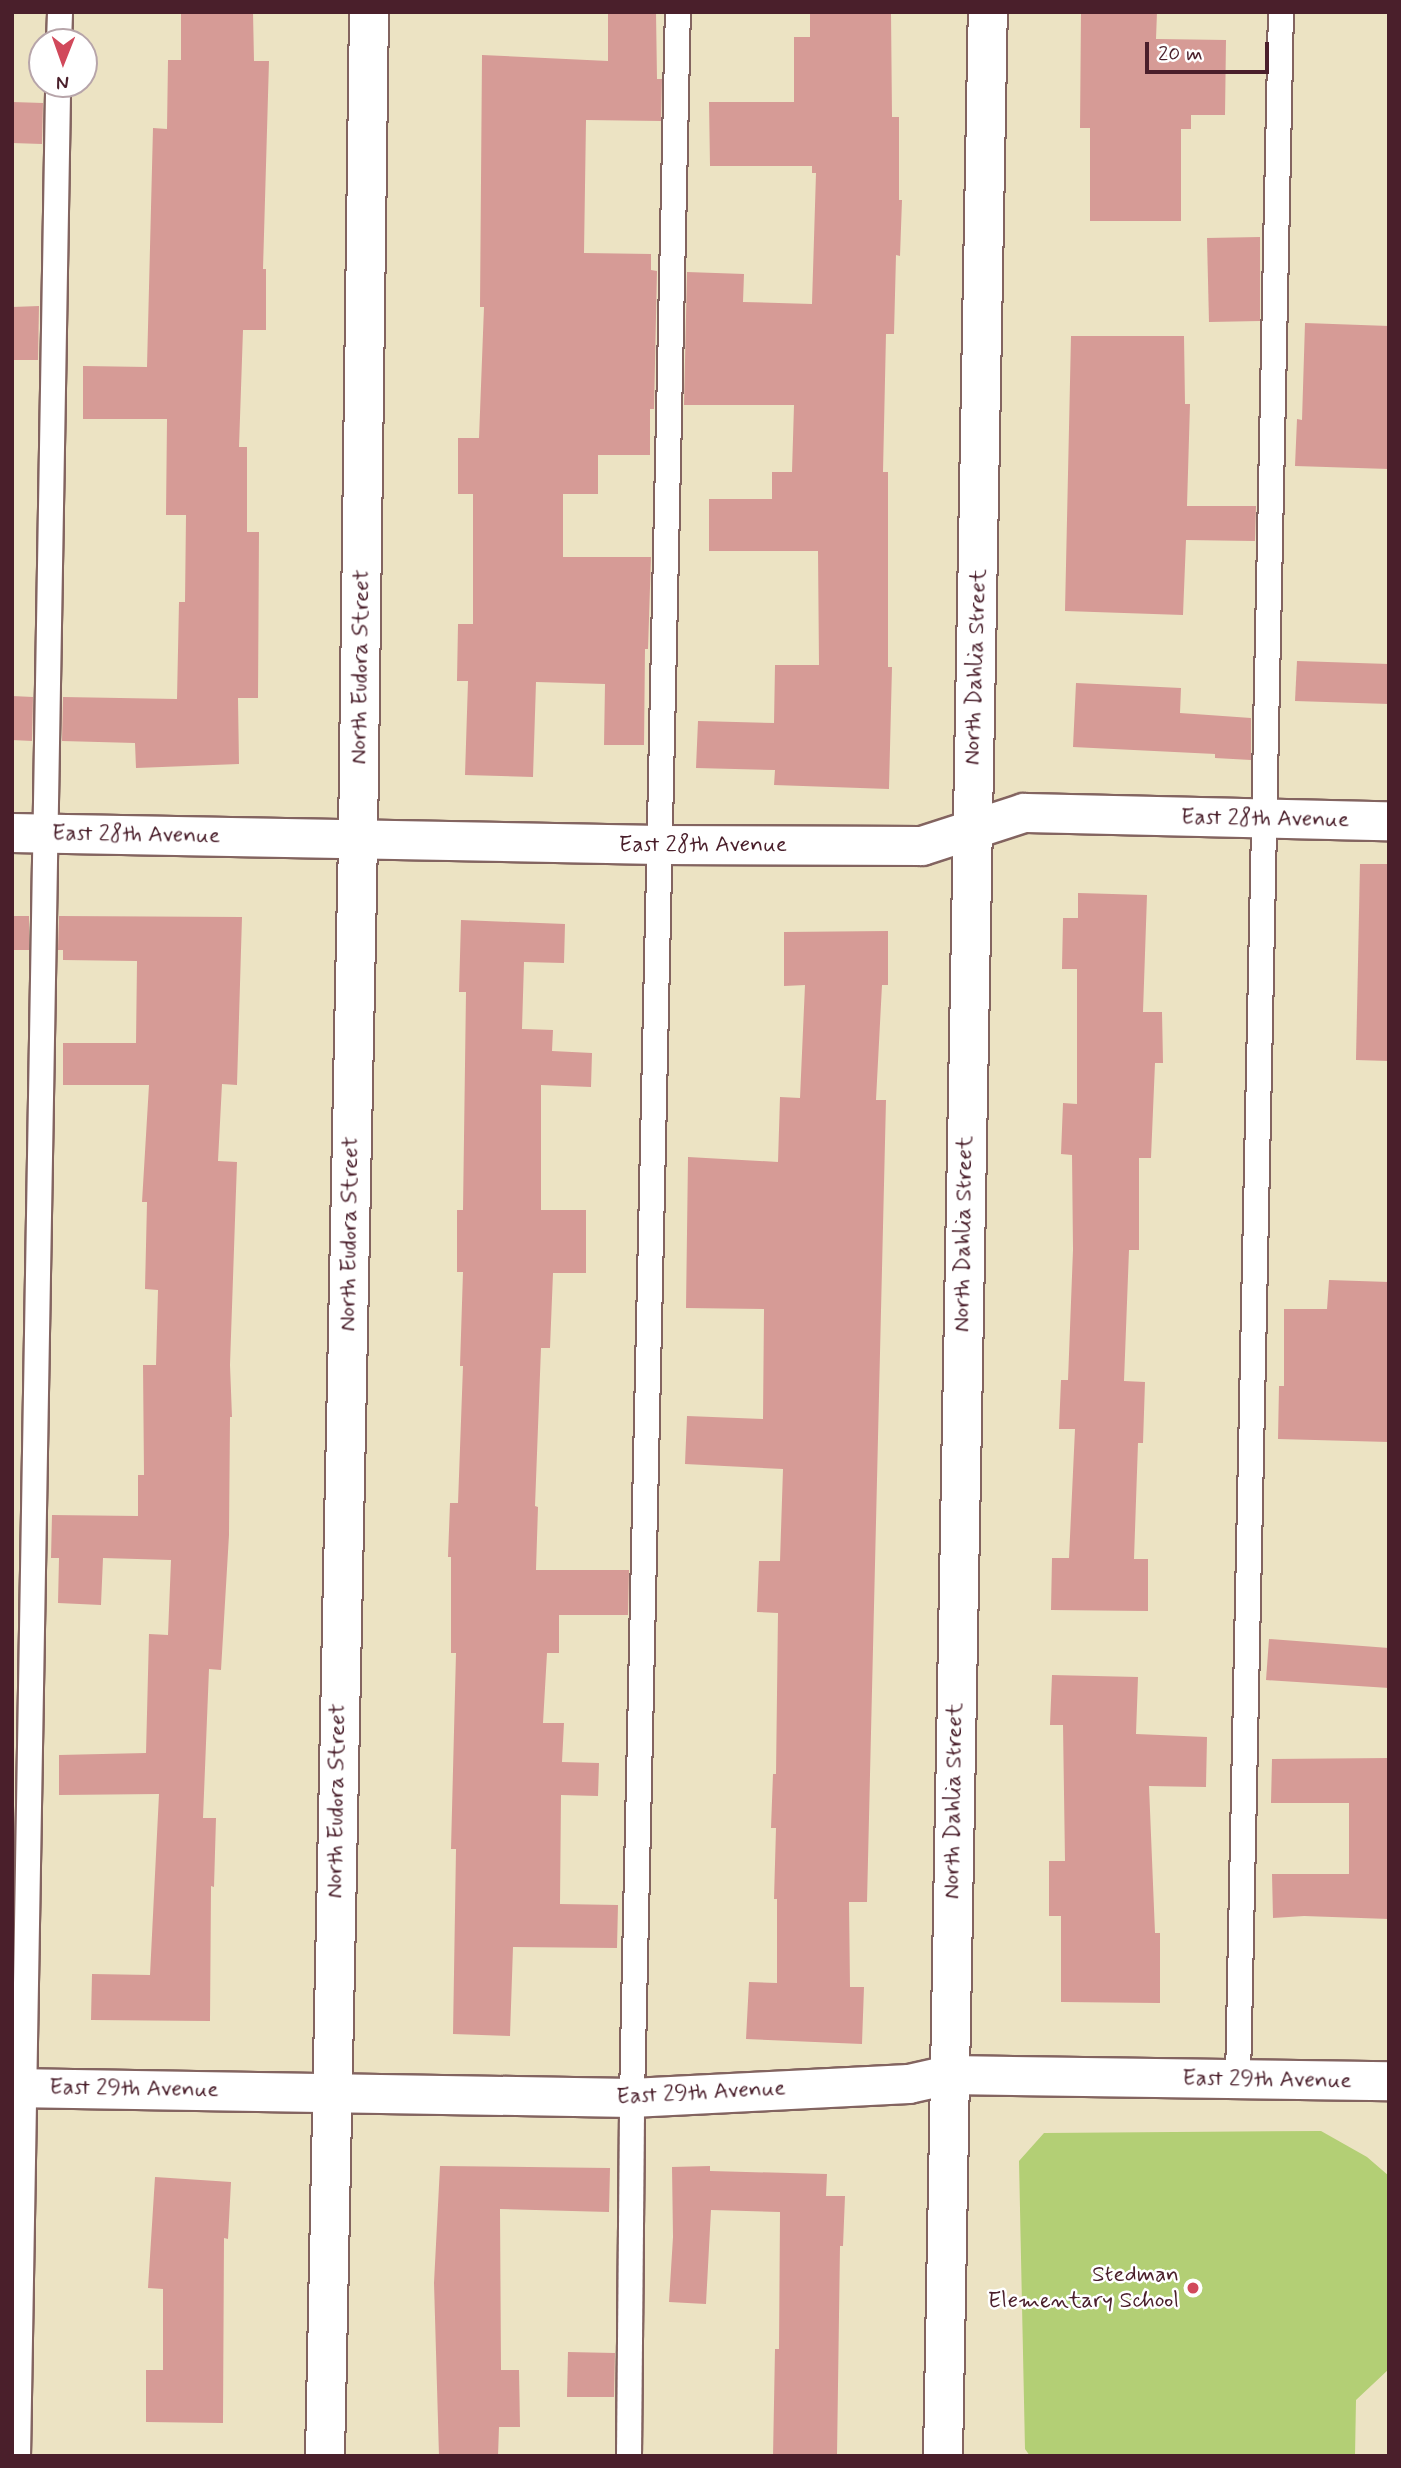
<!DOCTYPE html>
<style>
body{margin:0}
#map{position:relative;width:1401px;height:2468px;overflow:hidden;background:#ece3c3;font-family:Mynerve,sans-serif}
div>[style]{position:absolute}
.green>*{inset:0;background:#b3cf75}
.building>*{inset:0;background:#d69b96}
.roads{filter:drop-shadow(2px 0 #836460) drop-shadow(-2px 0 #836460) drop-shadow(0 2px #836460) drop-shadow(0 -2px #836460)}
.service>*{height:24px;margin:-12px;padding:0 12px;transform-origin:12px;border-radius:12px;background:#fff}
.minor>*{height:38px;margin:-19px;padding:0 19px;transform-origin:19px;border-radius:19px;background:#fff}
.tertiary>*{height:38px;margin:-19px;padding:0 19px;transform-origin:19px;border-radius:19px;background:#fff}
.dots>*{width:19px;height:19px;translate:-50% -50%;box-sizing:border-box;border:4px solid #fff;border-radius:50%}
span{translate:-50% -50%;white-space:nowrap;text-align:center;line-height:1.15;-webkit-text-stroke:5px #fff;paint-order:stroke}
.street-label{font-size:23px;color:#4a1f2b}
.poi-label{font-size:23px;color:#4a1f2b}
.right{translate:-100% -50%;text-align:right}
.frame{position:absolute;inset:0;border:14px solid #4a1f2b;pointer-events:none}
.north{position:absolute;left:28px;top:28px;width:70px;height:70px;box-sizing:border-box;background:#fff;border:2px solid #b7a5aa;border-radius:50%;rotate:181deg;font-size:19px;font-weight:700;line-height:28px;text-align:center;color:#4a1f2b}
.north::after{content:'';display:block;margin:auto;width:24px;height:32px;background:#d1495b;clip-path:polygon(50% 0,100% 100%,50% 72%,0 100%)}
.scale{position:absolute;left:1145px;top:42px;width:124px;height:32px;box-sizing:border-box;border:4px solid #4a1f2b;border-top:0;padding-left:9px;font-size:21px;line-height:24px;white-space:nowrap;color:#4a1f2b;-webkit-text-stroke:5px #fff;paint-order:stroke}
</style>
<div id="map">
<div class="green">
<i style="clip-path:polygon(1321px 2131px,1367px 2157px,1389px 2176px,1389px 2369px,1356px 2400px,1355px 2456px,1030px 2456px,1025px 2449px,1019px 2161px,1044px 2133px)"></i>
</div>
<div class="building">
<i style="clip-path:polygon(181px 12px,253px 12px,254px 61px,269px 61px,263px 269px,266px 269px,266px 330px,243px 330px,239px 447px,247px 447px,247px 532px,259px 532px,258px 698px,238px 698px,239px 764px,136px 768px,135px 743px,62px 741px,63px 697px,177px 699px,179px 602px,185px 602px,186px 515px,166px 515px,167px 419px,83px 419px,83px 366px,147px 367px,153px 128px,167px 129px,168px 60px,181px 60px)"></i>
<i style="clip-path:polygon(608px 12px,656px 12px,657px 79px,662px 79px,661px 121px,586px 120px,584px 253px,651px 254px,651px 270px,657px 271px,654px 409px,650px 409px,650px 455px,598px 455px,598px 494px,563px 494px,563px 557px,651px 557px,648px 649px,645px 649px,644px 745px,604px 745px,605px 684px,536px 682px,533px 777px,465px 775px,468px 681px,457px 681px,458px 624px,473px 624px,473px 494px,458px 494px,458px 438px,479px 438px,484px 307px,480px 307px,482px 55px,608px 61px)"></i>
<i style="clip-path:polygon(810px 12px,891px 12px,892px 117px,899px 117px,899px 200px,902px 200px,900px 256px,896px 255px,894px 334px,886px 334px,883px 472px,888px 472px,888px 667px,892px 667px,889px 789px,774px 785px,775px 770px,696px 768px,698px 721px,774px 723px,775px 665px,819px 665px,818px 551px,709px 551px,709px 499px,772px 499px,772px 472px,792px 472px,794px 405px,684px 405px,687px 272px,744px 274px,743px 302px,812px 304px,816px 173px,812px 173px,812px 166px,710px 166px,709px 102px,794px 102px,794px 37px,810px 37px)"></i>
<i style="clip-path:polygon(1081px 12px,1157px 12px,1156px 39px,1226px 40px,1225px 115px,1191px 115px,1191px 129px,1181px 129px,1181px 221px,1090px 221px,1090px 128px,1080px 128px)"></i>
<i style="clip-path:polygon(12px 102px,43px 103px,42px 144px,12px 143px)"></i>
<i style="clip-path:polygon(1260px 237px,1260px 321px,1209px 322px,1207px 238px)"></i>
<i style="clip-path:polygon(39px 306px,38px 360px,12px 360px,12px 307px)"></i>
<i style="clip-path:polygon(1305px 323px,1389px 326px,1389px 469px,1295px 466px,1297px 419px,1302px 420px)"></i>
<i style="clip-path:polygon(1071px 336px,1184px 336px,1185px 404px,1190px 404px,1187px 506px,1256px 506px,1255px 541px,1186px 540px,1183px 615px,1065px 611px)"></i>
<i style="clip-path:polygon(1297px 661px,1389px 664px,1389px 704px,1295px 701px)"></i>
<i style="clip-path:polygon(1076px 683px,1181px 688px,1180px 713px,1251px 718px,1251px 760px,1215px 758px,1215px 754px,1073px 747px)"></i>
<i style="clip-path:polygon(12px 696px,33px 697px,32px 741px,12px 740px)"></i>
<i style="clip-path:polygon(1360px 864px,1389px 864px,1389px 1061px,1356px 1060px)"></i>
<i style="clip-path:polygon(1078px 893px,1147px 895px,1143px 1012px,1162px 1012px,1163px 1063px,1155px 1063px,1151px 1158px,1139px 1158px,1139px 1250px,1129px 1250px,1124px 1381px,1145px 1382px,1143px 1443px,1138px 1443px,1134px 1559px,1148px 1559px,1148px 1611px,1051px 1610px,1052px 1558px,1069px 1558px,1075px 1429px,1059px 1429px,1061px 1380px,1068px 1380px,1073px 1250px,1072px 1155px,1061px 1154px,1063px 1103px,1077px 1104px,1077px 969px,1062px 969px,1063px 918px,1078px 918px)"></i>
<i style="clip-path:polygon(12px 916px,29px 916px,29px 950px,12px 950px)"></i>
<i style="clip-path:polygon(59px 916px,242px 917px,237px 1085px,222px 1084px,218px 1161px,237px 1162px,230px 1365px,232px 1417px,230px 1417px,229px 1535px,221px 1670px,209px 1669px,203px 1818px,216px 1818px,214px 1887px,211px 1886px,210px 2021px,91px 2020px,92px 1974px,150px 1975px,159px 1794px,59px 1795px,59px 1755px,146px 1753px,149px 1634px,168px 1635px,171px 1560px,103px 1558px,101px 1605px,58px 1603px,59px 1558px,51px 1558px,52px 1515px,138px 1516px,138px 1475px,144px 1475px,143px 1365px,156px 1365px,158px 1290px,145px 1289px,147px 1202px,142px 1202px,149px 1085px,63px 1085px,63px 1043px,136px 1043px,137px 961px,63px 960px,63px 950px,58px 950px)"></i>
<i style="clip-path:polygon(461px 920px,565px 924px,564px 963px,524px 962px,522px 1029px,553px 1030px,552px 1051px,592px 1053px,591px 1087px,541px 1085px,541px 1210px,586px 1210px,586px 1273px,553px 1273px,550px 1348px,541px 1348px,535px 1506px,538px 1507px,536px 1570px,629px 1570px,628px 1615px,559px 1615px,559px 1653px,547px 1653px,543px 1723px,564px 1723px,562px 1762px,599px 1763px,598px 1796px,561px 1795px,560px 1904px,618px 1905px,617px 1948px,513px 1947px,510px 2036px,453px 2034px,456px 1849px,451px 1849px,456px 1653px,451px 1653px,451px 1557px,448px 1557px,450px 1503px,458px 1503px,463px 1366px,460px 1366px,463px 1272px,457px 1272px,457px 1210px,463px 1210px,466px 992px,459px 992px)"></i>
<i style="clip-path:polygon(888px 931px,888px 985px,882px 985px,876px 1100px,886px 1100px,867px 1902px,849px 1902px,850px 1987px,864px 1987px,862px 2044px,746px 2039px,749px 1982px,777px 1983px,777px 1899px,774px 1899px,776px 1828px,771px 1828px,773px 1774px,776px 1774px,778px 1613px,757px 1612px,759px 1561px,780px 1561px,783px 1469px,685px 1464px,687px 1416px,763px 1419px,764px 1309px,686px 1308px,688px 1157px,778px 1162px,780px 1097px,800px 1098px,805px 985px,784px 986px,784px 932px)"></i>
<i style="clip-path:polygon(1329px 1280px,1389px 1282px,1389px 1442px,1278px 1439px,1279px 1386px,1284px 1386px,1284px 1309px,1327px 1309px)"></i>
<i style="clip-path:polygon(1269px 1639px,1389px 1648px,1389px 1688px,1266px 1680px)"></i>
<i style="clip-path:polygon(1052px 1675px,1138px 1677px,1136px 1734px,1207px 1737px,1206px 1787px,1149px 1786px,1155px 1933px,1160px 1933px,1160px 2003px,1061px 2002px,1061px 1916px,1049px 1916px,1049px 1861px,1065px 1861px,1063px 1725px,1050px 1725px)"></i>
<i style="clip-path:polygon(1389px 1758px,1389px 1919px,1304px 1916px,1273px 1918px,1272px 1874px,1349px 1874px,1349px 1803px,1271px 1803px,1272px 1759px)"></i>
<i style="clip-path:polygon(440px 2166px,610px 2168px,609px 2212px,500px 2209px,501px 2370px,519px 2370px,520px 2427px,499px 2427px,498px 2456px,439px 2456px,434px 2283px)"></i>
<i style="clip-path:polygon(710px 2166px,710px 2171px,827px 2174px,826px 2196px,845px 2196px,843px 2246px,840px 2246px,837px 2456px,773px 2456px,775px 2349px,779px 2349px,780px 2212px,711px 2210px,706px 2304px,669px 2302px,673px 2237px,672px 2167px)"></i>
<i style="clip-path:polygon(155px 2177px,231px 2182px,228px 2239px,224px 2238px,223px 2423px,146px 2422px,146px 2370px,163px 2370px,163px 2289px,148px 2288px)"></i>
<i style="clip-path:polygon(568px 2352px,615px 2353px,614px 2397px,567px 2397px)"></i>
</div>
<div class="roads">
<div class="service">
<i style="left:59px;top:42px;width:30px;rotate:-88deg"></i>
<i style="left:1238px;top:2079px;width:2067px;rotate:-88.81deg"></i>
<i style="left:18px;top:2456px;width:2372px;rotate:-89.03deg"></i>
<i style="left:629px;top:2456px;width:358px;rotate:-89.5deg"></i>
<i style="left:632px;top:2098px;width:2087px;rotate:-88.74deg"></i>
</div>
<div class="minor">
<i style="left:12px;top:833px;width:648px;rotate:1.06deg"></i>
<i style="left:660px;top:845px;width:262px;rotate:0.2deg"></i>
<i style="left:922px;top:846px;width:107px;rotate:-17.9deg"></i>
<i style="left:1024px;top:813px;width:365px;rotate:1.3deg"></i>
<i style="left:325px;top:2456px;width:1618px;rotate:-88.83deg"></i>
<i style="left:358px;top:838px;width:826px;rotate:-89.24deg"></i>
<i style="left:943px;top:2456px;width:2444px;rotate:-88.95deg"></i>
</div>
<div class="tertiary">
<i style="left:12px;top:2088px;width:620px;rotate:0.92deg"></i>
<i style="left:632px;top:2098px;width:277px;rotate:-2.9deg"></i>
<i style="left:909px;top:2084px;width:41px;rotate:-12.7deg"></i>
<i style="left:949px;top:2075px;width:440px;rotate:0.8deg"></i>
</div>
</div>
<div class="dots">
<i style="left:1193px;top:2288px;background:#d1495b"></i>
</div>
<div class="street-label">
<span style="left:361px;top:667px;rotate:-89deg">North Eudora Street</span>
<span style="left:976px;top:667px;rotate:-88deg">North Dahlia Street</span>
<span style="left:1265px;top:819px;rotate:1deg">East 28th Avenue</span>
<span style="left:136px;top:835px;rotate:1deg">East 28th Avenue</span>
<span style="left:703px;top:845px">East 28th Avenue</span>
<span style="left:350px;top:1234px;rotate:-89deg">North Eudora Street</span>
<span style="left:964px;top:1234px;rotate:-89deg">North Dahlia Street</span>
<span style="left:337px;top:1801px;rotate:-89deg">North Eudora Street</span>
<span style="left:954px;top:1801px;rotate:-89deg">North Dahlia Street</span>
<span style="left:1267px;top:2080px;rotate:1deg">East 29th Avenue</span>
<span style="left:134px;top:2089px;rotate:1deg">East 29th Avenue</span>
<span style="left:701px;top:2093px;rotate:-3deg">East 29th Avenue</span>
</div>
<div class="poi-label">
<span class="right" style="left:1179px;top:2288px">Stedman<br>Elementary School</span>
</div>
<div class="frame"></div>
<div class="north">N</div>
<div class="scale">20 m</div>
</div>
